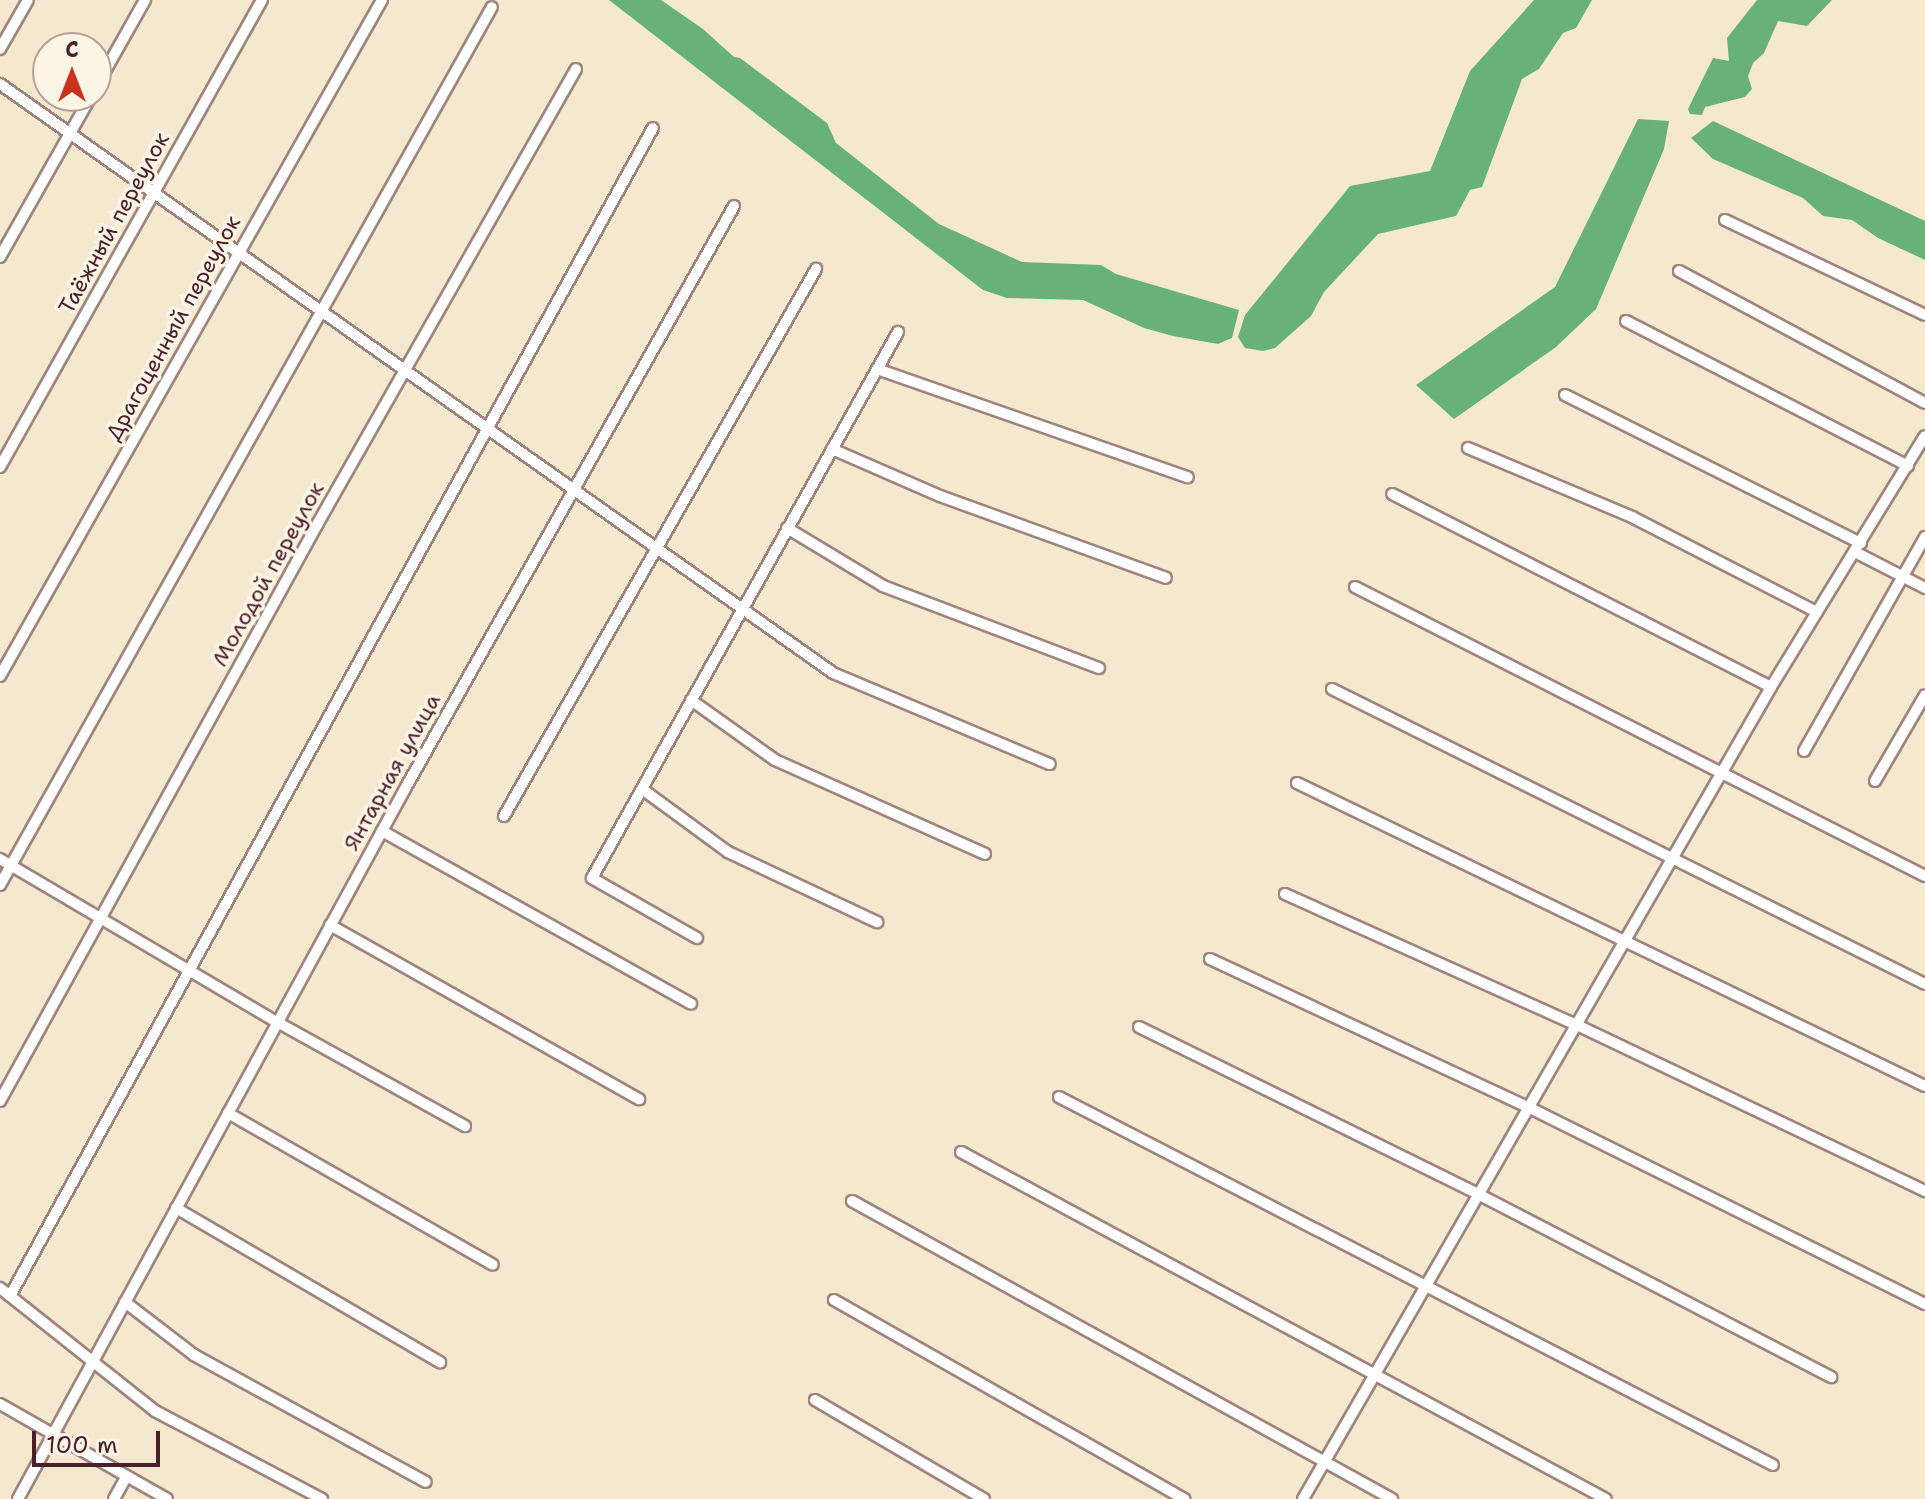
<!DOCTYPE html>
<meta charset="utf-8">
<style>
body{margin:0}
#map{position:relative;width:1925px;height:1499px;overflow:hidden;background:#f4e9cf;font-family:"Shantell Sans",sans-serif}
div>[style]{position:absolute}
.forest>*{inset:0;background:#68b178}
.roads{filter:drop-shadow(2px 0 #9f847d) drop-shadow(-2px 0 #9f847d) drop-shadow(0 2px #9f847d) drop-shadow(0 -2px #9f847d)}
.minor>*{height:10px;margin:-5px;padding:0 5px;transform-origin:5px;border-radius:5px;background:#fff}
span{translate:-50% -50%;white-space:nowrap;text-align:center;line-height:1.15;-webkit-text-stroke:7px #fcf5e5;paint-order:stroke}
.street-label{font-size:22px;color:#4a1f2b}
.north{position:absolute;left:32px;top:32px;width:80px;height:80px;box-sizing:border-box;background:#fcf5e5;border:2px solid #b59f9b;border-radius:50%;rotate:0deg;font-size:22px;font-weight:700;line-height:32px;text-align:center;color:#4a1f2b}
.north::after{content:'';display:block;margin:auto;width:28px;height:36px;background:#c8321e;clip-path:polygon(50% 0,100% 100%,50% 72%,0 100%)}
.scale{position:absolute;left:32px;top:1431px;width:128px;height:36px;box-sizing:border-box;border:4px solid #4a1f2b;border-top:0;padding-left:10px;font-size:24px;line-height:28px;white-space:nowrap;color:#4a1f2b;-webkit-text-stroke:6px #fcf5e5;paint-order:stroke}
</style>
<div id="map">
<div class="forest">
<i style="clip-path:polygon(609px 0,661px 0,703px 29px,734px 57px,740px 58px,827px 123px,836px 143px,939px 224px,1022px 262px,1101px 265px,1116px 274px,1239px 310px,1232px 338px,1218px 344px,1173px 336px,1144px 328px,1083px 300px,1007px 298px,983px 290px)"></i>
<i style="clip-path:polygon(1534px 0,1592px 0,1576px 28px,1563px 33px,1539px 69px,1522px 79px,1482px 187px,1470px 190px,1456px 216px,1378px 234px,1324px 292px,1311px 316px,1275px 348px,1263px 351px,1245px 348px,1238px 337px,1245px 315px,1350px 186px,1430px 171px,1470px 71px)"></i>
<i style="clip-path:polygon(1757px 0,1832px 0,1807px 26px,1778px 21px,1764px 53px,1753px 63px,1748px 76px,1752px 89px,1745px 97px,1705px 107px,1702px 115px,1690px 114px,1688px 109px,1713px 58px,1729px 61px,1727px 38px)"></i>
<i style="clip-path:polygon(1638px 119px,1669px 121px,1664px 149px,1596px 309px,1556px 347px,1454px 419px,1416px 385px,1555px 287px)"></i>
<i style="clip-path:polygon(1713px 121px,1925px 221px,1925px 260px,1878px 238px,1852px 220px,1823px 216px,1803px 198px,1713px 159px,1691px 138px)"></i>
</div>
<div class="roads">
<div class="minor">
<i style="left:0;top:49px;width:56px;rotate:-60.3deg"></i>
<i style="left:0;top:84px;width:1020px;rotate:35.26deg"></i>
<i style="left:833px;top:673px;width:235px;rotate:22.8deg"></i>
<i style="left:96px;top:87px;width:100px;rotate:-60.6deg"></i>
<i style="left:1725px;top:220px;width:221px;rotate:25.4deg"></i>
<i style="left:0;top:257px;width:185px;rotate:-60.5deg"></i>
<i style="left:1679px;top:271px;width:279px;rotate:28.2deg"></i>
<i style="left:1626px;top:321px;width:317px;rotate:27.2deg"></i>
<i style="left:877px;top:369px;width:329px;rotate:19.2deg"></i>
<i style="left:1565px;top:395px;width:331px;rotate:26.6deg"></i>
<i style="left:1468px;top:448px;width:178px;rotate:22.8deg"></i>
<i style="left:1632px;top:517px;width:208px;rotate:27.2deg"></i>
<i style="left:832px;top:449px;width:118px;rotate:23.5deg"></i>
<i style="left:940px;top:496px;width:240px;rotate:19.9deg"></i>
<i style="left:0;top:467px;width:535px;rotate:-60.71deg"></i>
<i style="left:787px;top:528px;width:112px;rotate:31.1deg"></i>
<i style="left:883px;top:586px;width:231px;rotate:20.8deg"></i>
<i style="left:1855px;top:552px;width:79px;rotate:27.2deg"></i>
<i style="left:1355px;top:587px;width:639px;rotate:26.89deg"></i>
<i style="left:0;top:676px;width:776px;rotate:-60.53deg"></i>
<i style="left:1771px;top:687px;width:294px;rotate:-58.5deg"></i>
<i style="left:1332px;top:689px;width:662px;rotate:26.45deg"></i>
<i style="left:691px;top:700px;width:103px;rotate:35.5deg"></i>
<i style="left:775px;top:760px;width:230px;rotate:24.1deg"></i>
<i style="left:1804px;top:751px;width:246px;rotate:-60.5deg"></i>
<i style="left:1875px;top:781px;width:99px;rotate:-59.8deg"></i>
<i style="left:1297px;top:783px;width:697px;rotate:25.76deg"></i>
<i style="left:642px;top:789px;width:107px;rotate:36.2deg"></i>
<i style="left:728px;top:852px;width:165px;rotate:25.2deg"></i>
<i style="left:504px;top:816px;width:630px;rotate:-60.3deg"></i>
<i style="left:382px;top:831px;width:354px;rotate:29.2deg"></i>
<i style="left:0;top:859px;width:321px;rotate:30.5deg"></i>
<i style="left:277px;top:1022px;width:215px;rotate:29deg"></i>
<i style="left:0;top:885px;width:1006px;rotate:-60.74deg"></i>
<i style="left:1285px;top:894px;width:320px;rotate:24.2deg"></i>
<i style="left:1577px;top:1025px;width:386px;rotate:25.5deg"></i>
<i style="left:330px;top:925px;width:355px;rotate:29.4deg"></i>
<i style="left:697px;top:938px;width:121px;rotate:-150.3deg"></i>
<i style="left:592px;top:878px;width:626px;rotate:-60.73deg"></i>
<i style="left:1210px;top:959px;width:351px;rotate:25deg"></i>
<i style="left:1528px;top:1107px;width:443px;rotate:26.4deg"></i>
<i style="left:1139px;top:1027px;width:378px;rotate:26.2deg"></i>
<i style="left:1478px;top:1194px;width:398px;rotate:27.4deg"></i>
<i style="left:1059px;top:1097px;width:803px;rotate:27.27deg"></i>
<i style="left:0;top:1101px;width:660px;rotate:-61.18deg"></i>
<i style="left:318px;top:523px;width:522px;rotate:-60.39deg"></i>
<i style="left:228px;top:1113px;width:305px;rotate:29.8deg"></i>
<i style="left:961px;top:1152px;width:732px;rotate:28.28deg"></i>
<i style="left:852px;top:1201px;width:617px;rotate:28.89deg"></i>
<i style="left:176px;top:1208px;width:306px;rotate:30.3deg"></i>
<i style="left:0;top:1288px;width:198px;rotate:38.4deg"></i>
<i style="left:155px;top:1411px;width:189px;rotate:27.8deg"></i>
<i style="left:10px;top:1296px;width:1333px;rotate:-61.17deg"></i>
<i style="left:834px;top:1300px;width:403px;rotate:29.6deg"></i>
<i style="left:125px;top:1302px;width:87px;rotate:37.5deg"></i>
<i style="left:194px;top:1355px;width:264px;rotate:28.7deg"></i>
<i style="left:815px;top:1400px;width:196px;rotate:30.4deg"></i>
<i style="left:0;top:1404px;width:192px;rotate:29.6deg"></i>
<i style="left:18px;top:1499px;width:811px;rotate:-61.41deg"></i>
<i style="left:406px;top:787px;width:667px;rotate:-60.55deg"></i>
<i style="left:114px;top:1499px;width:25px;rotate:-61deg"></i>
<i style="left:1303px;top:1499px;width:937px;rotate:-60.04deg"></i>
<i style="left:1771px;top:687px;width:425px;rotate:-153deg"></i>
</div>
</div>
<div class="street-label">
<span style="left:114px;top:223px;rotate:-61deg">Таёжный переулок</span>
<span style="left:173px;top:328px;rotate:-61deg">Драгоценный переулок</span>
<span style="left:268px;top:574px;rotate:-61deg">Молодой переулок</span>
<span style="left:392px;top:772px;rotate:-61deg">Янтарная улица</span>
</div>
<div class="north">С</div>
<div class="scale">100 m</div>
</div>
